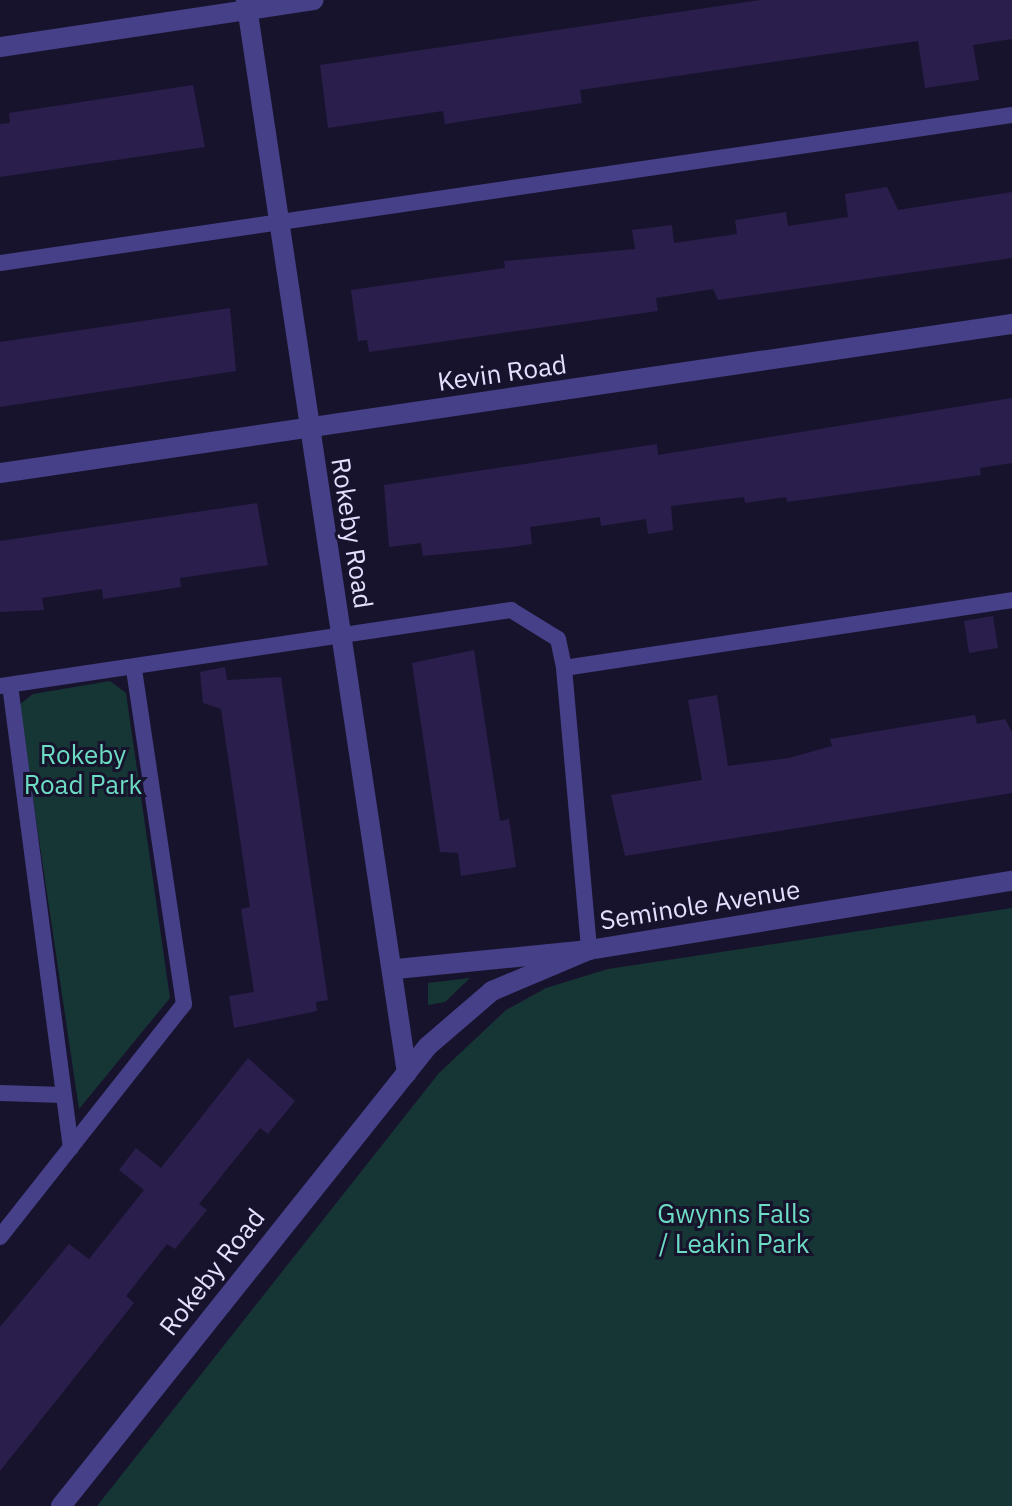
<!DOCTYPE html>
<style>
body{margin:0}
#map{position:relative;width:1012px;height:1506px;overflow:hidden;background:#18132c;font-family:"IBM Plex Sans",sans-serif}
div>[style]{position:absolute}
.green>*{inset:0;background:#163535}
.building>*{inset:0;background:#2a1f4c}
.service>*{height:16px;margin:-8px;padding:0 8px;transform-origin:8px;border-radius:8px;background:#454088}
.minor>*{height:20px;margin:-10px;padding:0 10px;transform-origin:10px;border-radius:10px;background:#454088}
span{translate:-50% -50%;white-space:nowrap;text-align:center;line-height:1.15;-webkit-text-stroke:6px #18132c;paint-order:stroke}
.street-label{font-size:26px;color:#e3dffe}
.park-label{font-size:26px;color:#6cddc4}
</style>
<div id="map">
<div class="green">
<i style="clip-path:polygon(110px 681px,126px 693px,170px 998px,79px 1109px,19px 705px,33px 694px)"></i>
<i style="clip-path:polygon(1012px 908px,1012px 1506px,97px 1506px,439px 1073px,506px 1010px,546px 988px,608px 969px)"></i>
<i style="clip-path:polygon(470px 978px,445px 1002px,428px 1005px,428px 983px)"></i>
</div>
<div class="building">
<i style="clip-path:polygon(760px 0,1012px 0,1012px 39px,973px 45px,979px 80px,925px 88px,918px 41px,580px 90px,582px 103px,445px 124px,443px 111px,328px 128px,320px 65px)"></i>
<i style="clip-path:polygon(193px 85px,205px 147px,0 177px,0 124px,10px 123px,9px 113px)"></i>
<i style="clip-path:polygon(887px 187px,898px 210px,1012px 192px,1012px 258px,718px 300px,713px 289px,656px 298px,658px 311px,369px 352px,367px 340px,358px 341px,351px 290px,505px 268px,504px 261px,635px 249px,632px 230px,672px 225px,674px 243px,737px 234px,735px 220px,786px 212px,788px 226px,848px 217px,845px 194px)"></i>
<i style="clip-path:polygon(230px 308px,236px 371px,0 407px,0 342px)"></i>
<i style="clip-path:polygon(1012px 398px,1012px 463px,980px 468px,981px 475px,787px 502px,786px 497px,745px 503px,744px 497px,671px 506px,673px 530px,648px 534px,646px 519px,601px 526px,600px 517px,530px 527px,532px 544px,504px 548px,423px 556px,421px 543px,389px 547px,384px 485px,657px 444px,658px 455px)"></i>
<i style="clip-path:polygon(257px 503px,268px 565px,180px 578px,181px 587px,103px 599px,102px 589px,42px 598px,44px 610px,0 612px,0 541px)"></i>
<i style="clip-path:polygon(993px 616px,998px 648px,969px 653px,964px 621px)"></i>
<i style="clip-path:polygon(474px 650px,500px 821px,509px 819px,516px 867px,461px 876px,458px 853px,440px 852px,412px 663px)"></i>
<i style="clip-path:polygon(225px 667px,227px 680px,281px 677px,328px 1000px,316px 1002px,317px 1011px,234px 1028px,229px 996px,254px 992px,241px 909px,250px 907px,221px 709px,203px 703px,200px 672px)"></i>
<i style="clip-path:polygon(717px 695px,728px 766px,789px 758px,832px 746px,830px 739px,975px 715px,977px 724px,1005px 719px,1012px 732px,1012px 793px,625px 856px,611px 795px,702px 780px,688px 700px)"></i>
<i style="clip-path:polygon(248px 1058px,295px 1101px,268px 1134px,260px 1128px,199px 1204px,207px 1210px,175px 1249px,167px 1244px,126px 1296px,134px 1303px,0 1471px,0 1327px,69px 1244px,89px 1259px,144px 1190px,119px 1170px,136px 1148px,161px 1168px)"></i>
</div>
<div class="service">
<i style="left:0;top:263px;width:1023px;rotate:-8.32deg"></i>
<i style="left:564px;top:668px;width:283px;rotate:84.9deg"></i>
<i style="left:10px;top:685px;width:467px;rotate:82.5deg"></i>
<i style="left:0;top:686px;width:517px;rotate:-8.46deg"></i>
<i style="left:511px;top:610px;width:55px;rotate:31.7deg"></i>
<i style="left:558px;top:639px;width:30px;rotate:78deg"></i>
<i style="left:564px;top:668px;width:453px;rotate:-8.6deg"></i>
<i style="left:0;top:1093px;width:63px;rotate:1.8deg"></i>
<i style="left:0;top:1237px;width:297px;rotate:-51.7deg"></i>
<i style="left:184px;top:1004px;width:340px;rotate:-98.5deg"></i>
</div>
<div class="minor">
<i style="left:246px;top:0;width:1085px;rotate:81.47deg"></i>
<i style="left:0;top:47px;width:317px;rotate:-8.5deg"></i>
<i style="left:0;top:473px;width:1023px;rotate:-8.38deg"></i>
<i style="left:396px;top:969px;width:194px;rotate:-5.6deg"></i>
<i style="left:589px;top:950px;width:429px;rotate:-9.3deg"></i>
<i style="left:61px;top:1506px;width:588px;rotate:-51.42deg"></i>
<i style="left:428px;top:1046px;width:84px;rotate:-40.7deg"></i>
<i style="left:492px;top:991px;width:105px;rotate:-22.9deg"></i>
</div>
<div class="street-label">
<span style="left:502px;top:373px;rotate:-8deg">Kevin Road</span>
<span style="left:352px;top:533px;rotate:81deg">Rokeby Road</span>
<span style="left:700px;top:905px;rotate:-9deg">Seminole Avenue</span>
<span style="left:212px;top:1272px;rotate:-52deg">Rokeby Road</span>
</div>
<div class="park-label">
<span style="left:83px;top:770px">Rokeby<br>Road Park</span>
<span style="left:734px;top:1229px">Gwynns Falls<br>/ Leakin Park</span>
</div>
</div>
